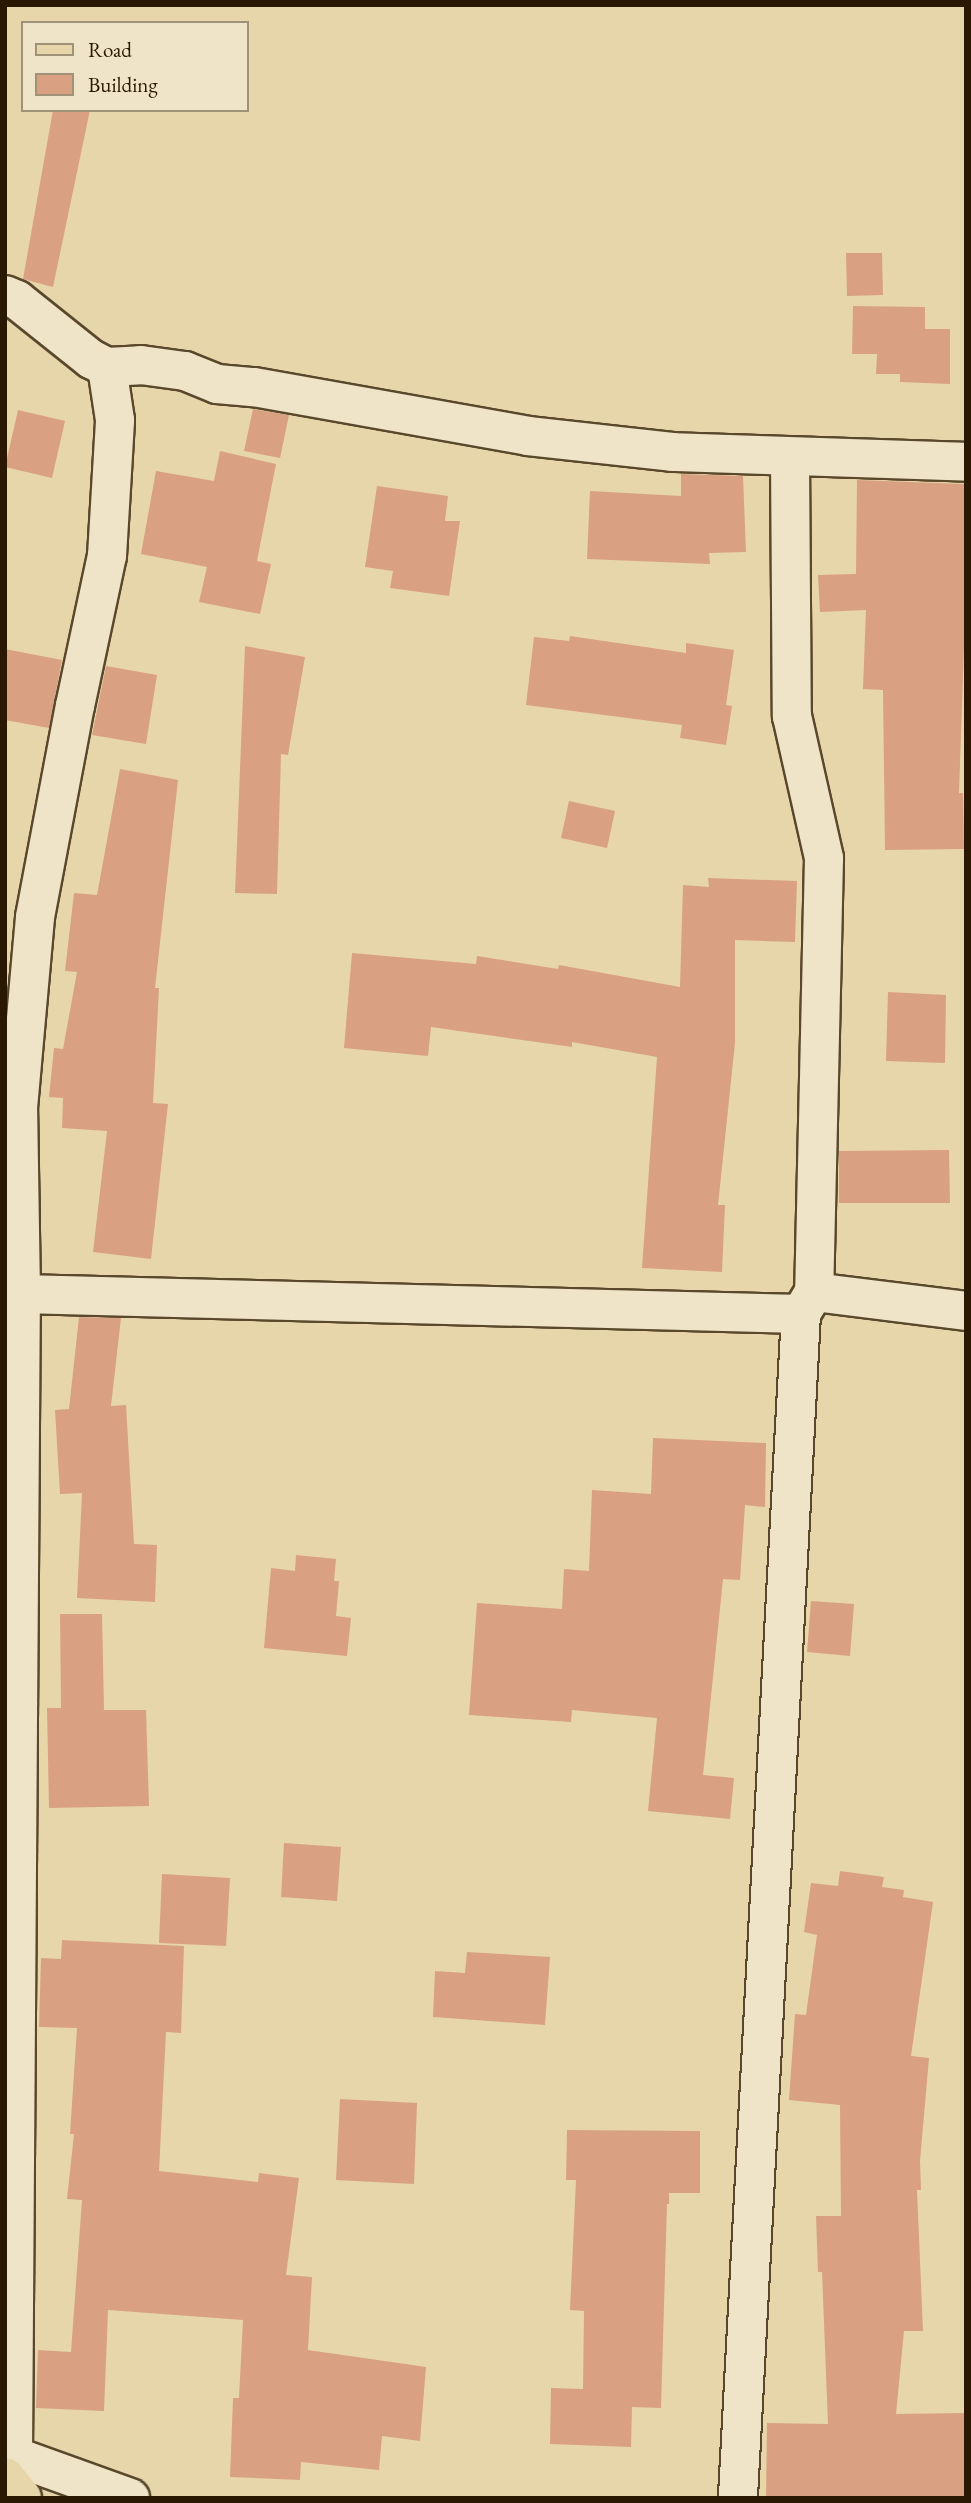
<!DOCTYPE html>
<style>
body{margin:0}
#map{position:relative;width:971px;height:2503px;overflow:hidden;background:#e7d6aa;font-family:"EB Garamond",serif}
div>[style]{position:absolute}
.building>*{inset:0;background:#d9a181}
.roads{filter:drop-shadow(2px 0 #59482c) drop-shadow(-2px 0 #59482c) drop-shadow(0 2px #59482c) drop-shadow(0 -2px #59482c)}
.minor>*{height:38px;margin:-19px;padding:0 19px;transform-origin:19px;border-radius:19px;background:#efe4c8}
.major>*{height:38px;margin:-19px;padding:0 19px;transform-origin:19px;border-radius:19px;background:#e7d6aa}
span{translate:-50% -50%;white-space:nowrap;text-align:center;line-height:1.15;-webkit-text-stroke:5px #efe4c8;paint-order:stroke}
.frame{position:absolute;inset:0;border:7px solid #2a1802;pointer-events:none}
.legend{position:absolute;left:21px;top:21px;width:228px;height:91px;box-sizing:border-box;background:#efe4c8;border:2px solid #a09279;margin:0;padding:9px 12px;list-style:none;font-size:21px;color:#2a1802}
.legend li{display:flex;align-items:center;gap:14px;height:35px}
.legend b{width:35px;border:2px solid #a09279}
</style>
<div id="map">
<div class="building">
<i style="clip-path:polygon(53px 110px,90px 110px,53px 287px,23px 279px)"></i>
<i style="clip-path:polygon(846px 253px,882px 253px,883px 295px,847px 296px)"></i>
<i style="clip-path:polygon(853px 306px,925px 307px,925px 329px,950px 329px,950px 384px,900px 382px,900px 374px,876px 374px,877px 354px,852px 354px)"></i>
<i style="clip-path:polygon(253px 409px,289px 415px,280px 458px,244px 451px)"></i>
<i style="clip-path:polygon(18px 410px,65px 421px,52px 478px,5px 467px)"></i>
<i style="clip-path:polygon(220px 451px,276px 464px,257px 561px,271px 564px,260px 614px,199px 602px,207px 567px,141px 554px,156px 471px,214px 481px)"></i>
<i style="clip-path:polygon(681px 474px,743px 476px,746px 552px,709px 553px,710px 564px,587px 559px,590px 491px,681px 496px)"></i>
<i style="clip-path:polygon(857px 480px,965px 484px,965px 618px,959px 793px,963px 793px,964px 849px,885px 850px,883px 690px,863px 689px,866px 610px,820px 612px,818px 575px,856px 574px)"></i>
<i style="clip-path:polygon(377px 486px,448px 496px,445px 521px,460px 521px,449px 596px,390px 588px,393px 571px,365px 567px)"></i>
<i style="clip-path:polygon(570px 636px,686px 653px,686px 643px,734px 650px,726px 705px,732px 706px,726px 745px,680px 738px,682px 725px,526px 705px,534px 637px,569px 641px)"></i>
<i style="clip-path:polygon(245px 646px,305px 657px,288px 755px,281px 754px,277px 894px,235px 893px)"></i>
<i style="clip-path:polygon(5px 649px,62px 660px,49px 728px,5px 720px)"></i>
<i style="clip-path:polygon(106px 666px,157px 675px,146px 744px,92px 735px)"></i>
<i style="clip-path:polygon(120px 769px,178px 780px,155px 988px,159px 988px,153px 1103px,168px 1104px,151px 1259px,93px 1252px,107px 1131px,62px 1128px,63px 1098px,49px 1097px,54px 1048px,63px 1049px,77px 972px,65px 971px,74px 893px,97px 895px)"></i>
<i style="clip-path:polygon(569px 801px,615px 811px,607px 848px,561px 838px)"></i>
<i style="clip-path:polygon(708px 878px,797px 881px,795px 942px,735px 940px,735px 1043px,718px 1205px,725px 1205px,722px 1272px,642px 1268px,657px 1057px,572px 1042px,572px 1047px,431px 1027px,428px 1056px,344px 1048px,352px 953px,476px 964px,477px 956px,558px 969px,559px 965px,680px 987px,683px 885px,709px 887px)"></i>
<i style="clip-path:polygon(888px 992px,946px 995px,945px 1063px,886px 1061px)"></i>
<i style="clip-path:polygon(949px 1150px,950px 1203px,839px 1203px,839px 1151px)"></i>
<i style="clip-path:polygon(79px 1317px,121px 1318px,111px 1406px,126px 1405px,134px 1544px,157px 1545px,155px 1602px,77px 1598px,82px 1493px,60px 1494px,55px 1410px,69px 1409px)"></i>
<i style="clip-path:polygon(653px 1438px,766px 1443px,765px 1507px,745px 1505px,740px 1580px,723px 1579px,703px 1775px,734px 1778px,730px 1819px,648px 1811px,657px 1718px,572px 1710px,571px 1722px,469px 1715px,477px 1603px,562px 1609px,564px 1569px,589px 1571px,592px 1490px,651px 1494px)"></i>
<i style="clip-path:polygon(296px 1555px,336px 1559px,334px 1581px,339px 1581px,336px 1616px,351px 1618px,347px 1656px,264px 1648px,271px 1568px,295px 1571px)"></i>
<i style="clip-path:polygon(811px 1601px,854px 1604px,850px 1656px,807px 1652px)"></i>
<i style="clip-path:polygon(60px 1614px,102px 1614px,104px 1710px,146px 1710px,149px 1806px,49px 1808px,47px 1708px,61px 1708px)"></i>
<i style="clip-path:polygon(284px 1843px,341px 1847px,337px 1901px,281px 1897px)"></i>
<i style="clip-path:polygon(840px 1871px,884px 1877px,882px 1887px,904px 1890px,903px 1897px,933px 1902px,911px 2056px,929px 2058px,920px 2161px,921px 2190px,917px 2190px,923px 2331px,904px 2331px,896px 2414px,966px 2413px,966px 2498px,766px 2498px,767px 2423px,828px 2424px,822px 2272px,818px 2272px,816px 2216px,841px 2216px,840px 2105px,789px 2100px,795px 2014px,806px 2015px,817px 1935px,804px 1932px,811px 1883px,838px 1886px)"></i>
<i style="clip-path:polygon(162px 1874px,230px 1878px,226px 1946px,159px 1943px)"></i>
<i style="clip-path:polygon(62px 1940px,184px 1946px,181px 2033px,166px 2032px,159px 2171px,258px 2182px,259px 2173px,299px 2178px,286px 2275px,312px 2277px,308px 2350px,426px 2367px,420px 2441px,382px 2436px,379px 2470px,301px 2462px,300px 2480px,230px 2477px,233px 2398px,239px 2398px,243px 2320px,108px 2310px,104px 2411px,36px 2408px,38px 2350px,71px 2352px,82px 2200px,67px 2199px,74px 2134px,70px 2134px,77px 2028px,39px 2027px,41px 1958px,61px 1959px)"></i>
<i style="clip-path:polygon(467px 1952px,550px 1957px,545px 2025px,433px 2017px,435px 1971px,465px 1973px)"></i>
<i style="clip-path:polygon(340px 2099px,417px 2103px,414px 2184px,336px 2180px)"></i>
<i style="clip-path:polygon(567px 2130px,700px 2131px,700px 2193px,669px 2193px,669px 2204px,667px 2204px,661px 2408px,632px 2407px,631px 2447px,550px 2444px,551px 2388px,583px 2389px,584px 2311px,570px 2310px,576px 2180px,566px 2180px)"></i>
</div>
<div class="roads">
<div class="minor">
<i style="left:5px;top:295px;width:13px;rotate:23deg"></i>
<i style="left:17px;top:300px;width:95px;rotate:38.6deg"></i>
<i style="left:91px;top:359px;width:18px;rotate:27deg"></i>
<i style="left:107px;top:367px;width:34px;rotate:-3deg"></i>
<i style="left:141px;top:365px;width:44px;rotate:7.8deg"></i>
<i style="left:185px;top:371px;width:35px;rotate:22deg"></i>
<i style="left:217px;top:384px;width:37px;rotate:5deg"></i>
<i style="left:254px;top:387px;width:278px;rotate:10.1deg"></i>
<i style="left:528px;top:436px;width:145px;rotate:6.3deg"></i>
<i style="left:672px;top:452px;width:294px;rotate:1.9deg"></i>
<i style="left:790px;top:458px;width:258px;rotate:89.6deg"></i>
<i style="left:792px;top:716px;width:146px;rotate:77.3deg"></i>
<i style="left:824px;top:858px;width:434px;rotate:91.3deg"></i>
<i style="left:814px;top:1292px;width:26px;rotate:121deg"></i>
<i style="left:814px;top:1292px;width:153px;rotate:7.1deg"></i>
<i style="left:21px;top:1294px;width:780px;rotate:1.47deg"></i>
<i style="left:801px;top:1314px;width:1186px;rotate:93.05deg"></i>
<i style="left:5px;top:2453px;width:133px;rotate:19.8deg"></i>
<i style="left:13px;top:2455px;width:1161px;rotate:-89.61deg"></i>
<i style="left:21px;top:1294px;width:186px;rotate:-90.9deg"></i>
<i style="left:18px;top:1108px;width:192px;rotate:-84.9deg"></i>
<i style="left:35px;top:917px;width:215px;rotate:-79.3deg"></i>
<i style="left:75px;top:706px;width:153px;rotate:-78deg"></i>
<i style="left:107px;top:556px;width:136px;rotate:-86.6deg"></i>
<i style="left:115px;top:420px;width:54px;rotate:-98.6deg"></i>
</div>
<div class="major">
<i style="left:5px;top:2477px;width:27px;rotate:51deg"></i>
</div>
</div>
<div class="frame"></div>
<ul class="legend">
<li><b style="height:9px;background:#e7d6aa"></b>Road</li>
<li><b style="height:19px;background:#d9a181"></b>Building</li>
</ul>
</div>
